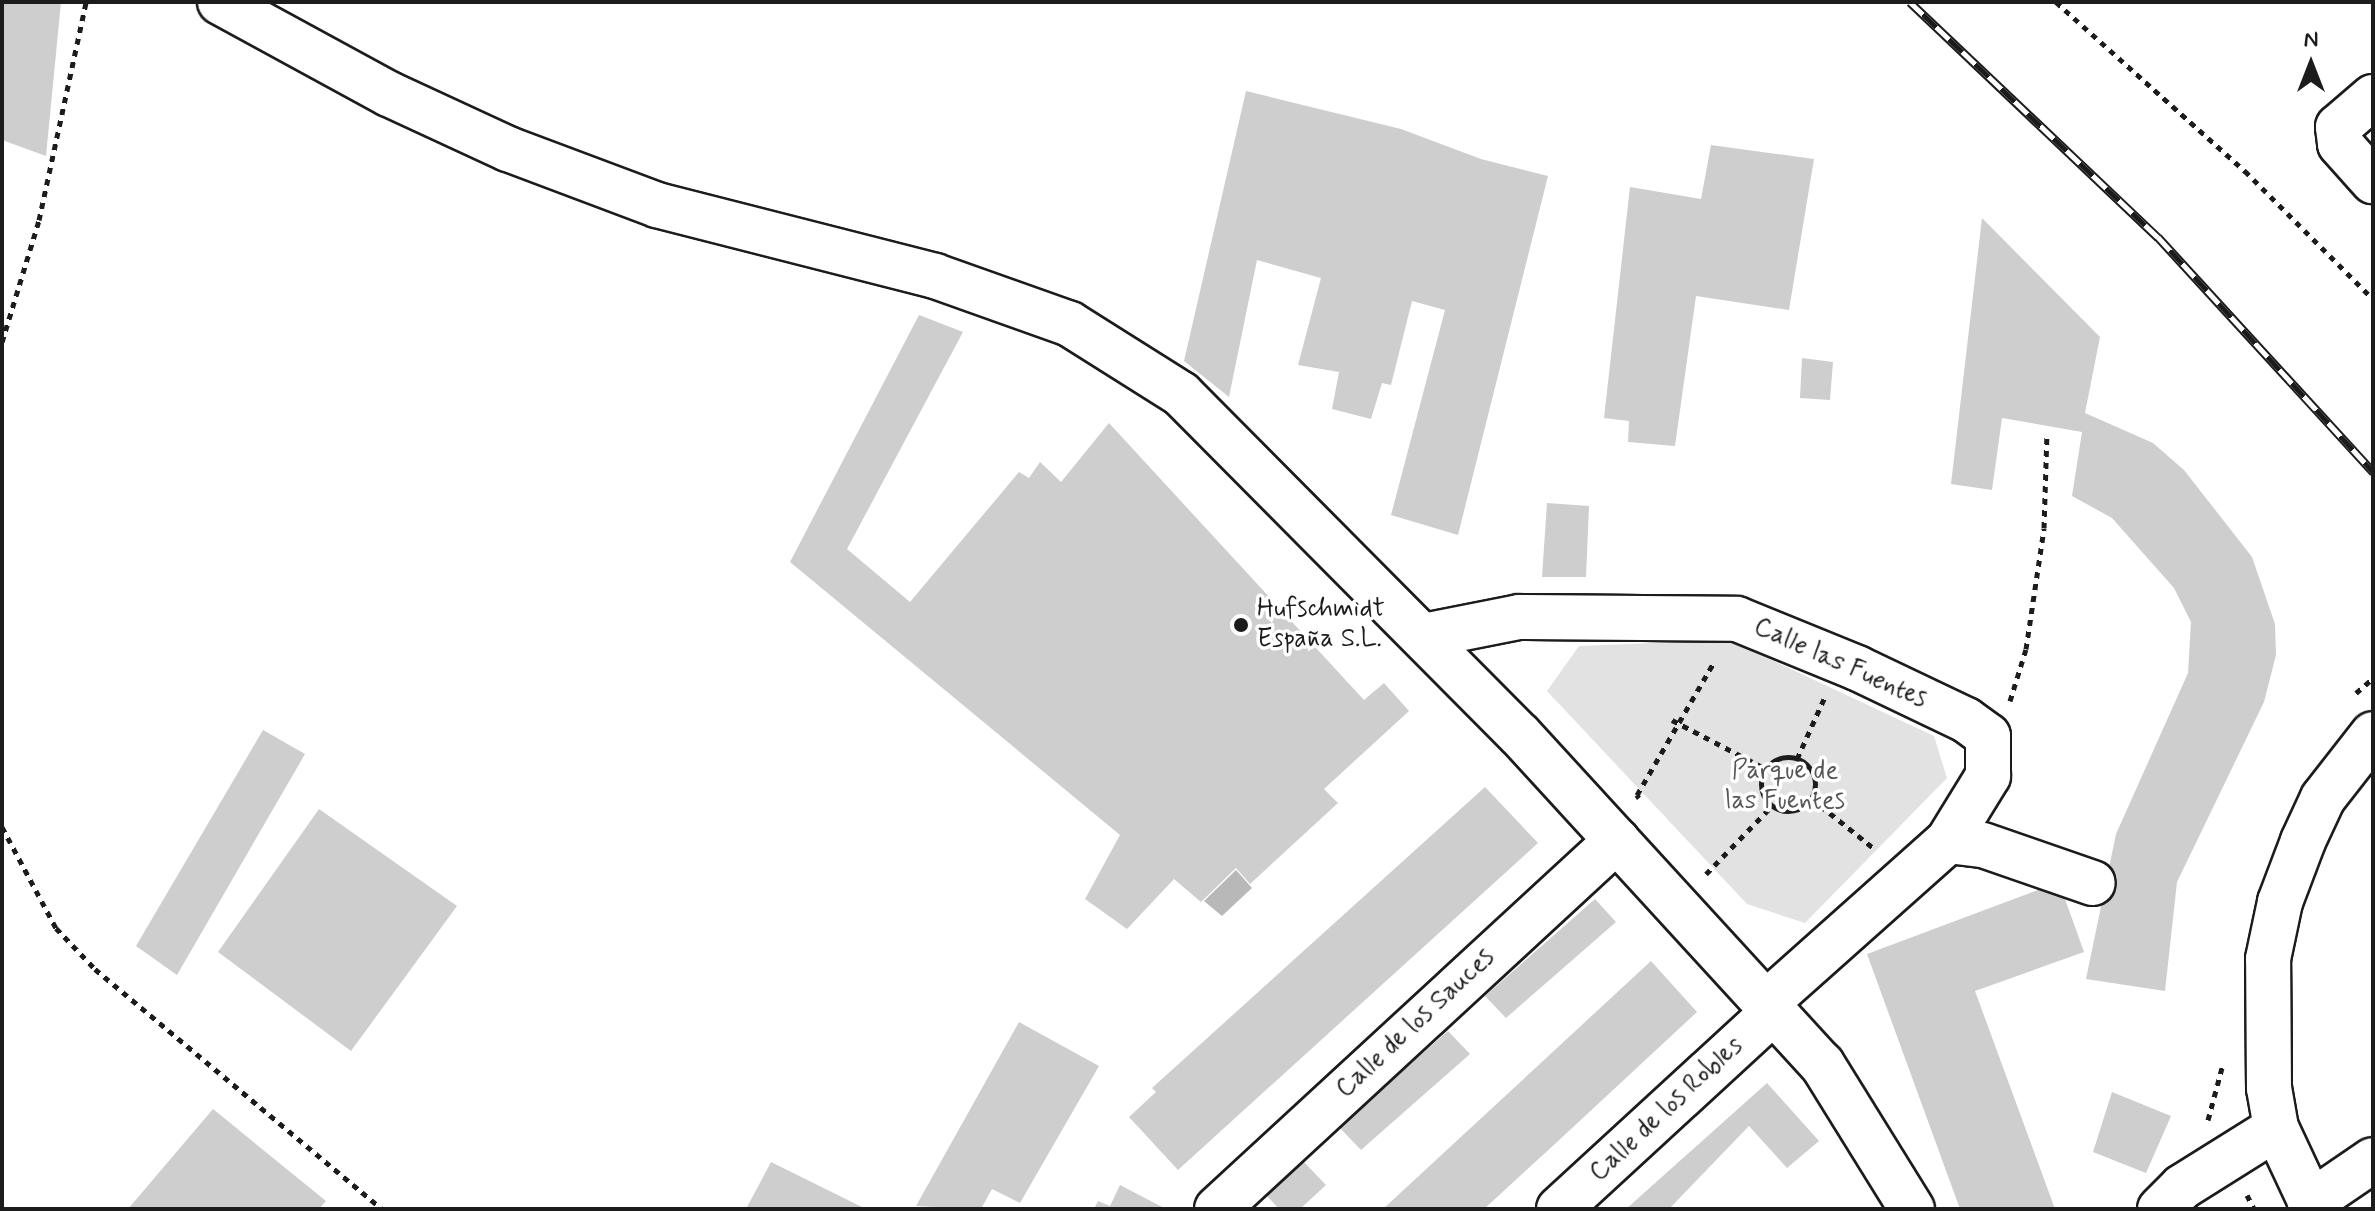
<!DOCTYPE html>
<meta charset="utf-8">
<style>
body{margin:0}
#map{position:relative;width:2375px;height:1211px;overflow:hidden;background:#fff;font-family:Mynerve,sans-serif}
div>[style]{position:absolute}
.green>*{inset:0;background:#e2e2e2}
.water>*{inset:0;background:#b8b8b8}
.building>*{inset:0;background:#cecece}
.path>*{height:5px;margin-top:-2.5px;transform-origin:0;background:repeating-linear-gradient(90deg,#1c1c1c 0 6px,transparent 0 12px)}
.path>.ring{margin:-2.5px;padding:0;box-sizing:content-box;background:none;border:5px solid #1c1c1c;border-radius:50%}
.roads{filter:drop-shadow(2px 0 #1c1c1c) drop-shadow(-2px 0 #1c1c1c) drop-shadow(0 2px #1c1c1c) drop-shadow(0 -2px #1c1c1c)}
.minor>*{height:44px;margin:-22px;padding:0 22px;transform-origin:22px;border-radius:22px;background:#fff}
.rail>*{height:9px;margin-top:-4.5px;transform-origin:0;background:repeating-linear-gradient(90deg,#fff 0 18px,#1c1c1c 0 36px);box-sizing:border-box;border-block:2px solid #1c1c1c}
.dots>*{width:22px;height:22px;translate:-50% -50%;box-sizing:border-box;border:4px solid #fff;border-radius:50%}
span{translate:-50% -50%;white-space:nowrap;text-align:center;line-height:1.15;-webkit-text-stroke:7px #fff;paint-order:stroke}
.poi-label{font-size:26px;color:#1c1c1c}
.left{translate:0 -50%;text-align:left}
.street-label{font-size:26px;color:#1c1c1c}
.park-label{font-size:26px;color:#575757}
.frame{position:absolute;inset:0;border:4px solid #1c1c1c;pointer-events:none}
.north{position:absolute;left:2271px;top:24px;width:80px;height:80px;-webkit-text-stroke:6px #fff;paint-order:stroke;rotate:0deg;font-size:22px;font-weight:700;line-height:32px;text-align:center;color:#1c1c1c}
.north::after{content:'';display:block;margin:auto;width:28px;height:36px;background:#1c1c1c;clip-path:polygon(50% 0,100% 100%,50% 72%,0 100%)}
</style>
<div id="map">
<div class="green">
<i style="clip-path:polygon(1729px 640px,1934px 736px,1947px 778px,1805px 923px,1747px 904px,1547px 691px,1579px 646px)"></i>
</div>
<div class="water">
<i style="clip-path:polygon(1236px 870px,1252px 888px,1222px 916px,1204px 901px)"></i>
</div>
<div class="building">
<i style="clip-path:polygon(2px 2px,61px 2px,46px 156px,2px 140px)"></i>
<i style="clip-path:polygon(1246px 91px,1401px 129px,1481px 159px,1548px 176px,1458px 535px,1391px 515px,1445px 310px,1412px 301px,1391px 385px,1382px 383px,1371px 419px,1332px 409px,1339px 372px,1298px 365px,1321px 278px,1257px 260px,1229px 397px,1184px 361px)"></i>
<i style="clip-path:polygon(1711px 145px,1814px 159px,1789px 310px,1696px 296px,1675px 446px,1628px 442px,1629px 421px,1604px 418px,1630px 187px,1701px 199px)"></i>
<i style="clip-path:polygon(1982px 218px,2100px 337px,2085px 413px,2153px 443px,2184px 470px,2252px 557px,2275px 624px,2276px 655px,2264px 702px,2177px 882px,2165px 991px,2086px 979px,2116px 834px,2188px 673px,2191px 622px,2174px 588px,2112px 518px,2072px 496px,2082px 432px,2002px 418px,1992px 490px,1951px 484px)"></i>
<i style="clip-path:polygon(919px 315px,963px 332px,847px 549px,910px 602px,1019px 472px,1029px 478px,1040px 462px,1061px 482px,1109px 423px,1364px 700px,1384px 683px,1409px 711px,1324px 789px,1338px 803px,1250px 884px,1236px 868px,1201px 902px,1174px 879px,1127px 929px,1085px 899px,1120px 835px,790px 562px)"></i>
<i style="clip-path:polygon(1802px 358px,1833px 362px,1830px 400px,1800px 398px)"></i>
<i style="clip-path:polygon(1547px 503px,1589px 506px,1586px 577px,1542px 577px)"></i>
<i style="clip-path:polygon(263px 730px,305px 754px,177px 975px,136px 946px)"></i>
<i style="clip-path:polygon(1485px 787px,1538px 843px,1178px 1170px,1129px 1117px,1156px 1092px,1152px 1088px)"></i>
<i style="clip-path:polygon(319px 809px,457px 906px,351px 1051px,218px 952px)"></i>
<i style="clip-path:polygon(2059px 882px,2084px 952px,1975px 991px,2055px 1209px,1960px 1209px,1867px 954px)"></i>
<i style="clip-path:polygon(1595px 899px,1616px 922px,1506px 1018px,1485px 996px)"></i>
<i style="clip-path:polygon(1651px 961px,1697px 1012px,1556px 1143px,1484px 1209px,1383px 1209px)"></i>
<i style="clip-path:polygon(1019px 1022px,1099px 1066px,1020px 1203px,992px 1189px,981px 1209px,916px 1206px)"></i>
<i style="clip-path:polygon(1448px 1031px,1470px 1054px,1361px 1150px,1339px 1127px)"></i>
<i style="clip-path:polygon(1767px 1083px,1819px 1141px,1787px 1168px,1749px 1126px,1669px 1209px,1626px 1209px)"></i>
<i style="clip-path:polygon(2112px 1092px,2171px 1116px,2146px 1173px,2093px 1152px)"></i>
<i style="clip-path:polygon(213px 1109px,326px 1201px,319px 1209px,128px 1209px)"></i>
<i style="clip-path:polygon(1303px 1161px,1326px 1185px,1300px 1209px,1279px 1209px,1267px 1196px)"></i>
<i style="clip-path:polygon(771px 1162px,866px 1209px,746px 1209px)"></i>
<i style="clip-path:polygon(1120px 1185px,1166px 1209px,1094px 1209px,1098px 1201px,1110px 1206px)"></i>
</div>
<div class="path">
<i style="left:2056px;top:2px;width:254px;rotate:41.8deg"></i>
<i style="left:2245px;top:171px;width:181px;rotate:45deg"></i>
<i style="left:2px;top:342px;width:127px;rotate:-73.1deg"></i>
<i style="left:39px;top:220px;width:223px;rotate:-77.8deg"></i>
<i style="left:2356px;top:693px;width:23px;rotate:-41deg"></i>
<i style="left:2010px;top:701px;width:54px;rotate:-72.9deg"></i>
<i style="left:2026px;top:649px;width:122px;rotate:-81.5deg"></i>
<i style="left:2044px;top:528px;width:93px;rotate:-88.2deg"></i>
<i style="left:1672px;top:720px;width:106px;rotate:27.5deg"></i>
<i class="ring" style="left:1761px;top:757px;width:49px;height:49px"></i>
<i style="left:1797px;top:759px;width:66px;rotate:-65.8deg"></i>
<i style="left:1639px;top:798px;width:4px;rotate:-124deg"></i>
<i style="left:1637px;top:795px;width:154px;rotate:-59.9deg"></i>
<i style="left:1811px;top:798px;width:83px;rotate:38.7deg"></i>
<i style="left:2px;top:827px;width:115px;rotate:61.9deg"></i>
<i style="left:56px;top:928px;width:57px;rotate:46.4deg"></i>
<i style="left:95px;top:969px;width:374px;rotate:39.9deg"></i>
<i style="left:1706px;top:874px;width:95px;rotate:-45.9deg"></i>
<i style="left:2208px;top:1120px;width:58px;rotate:-75deg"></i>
<i style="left:2247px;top:1195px;width:16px;rotate:63deg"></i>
</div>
<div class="roads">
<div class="minor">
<i style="left:220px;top:2px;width:192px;rotate:28.6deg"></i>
<i style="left:389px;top:94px;width:131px;rotate:24.8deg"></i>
<i style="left:508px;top:149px;width:159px;rotate:20.6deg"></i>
<i style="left:657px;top:205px;width:287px;rotate:14.3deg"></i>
<i style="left:935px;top:276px;width:143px;rotate:19.6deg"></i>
<i style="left:1070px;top:324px;width:131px;rotate:32.2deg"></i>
<i style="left:1181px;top:394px;width:481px;rotate:45.2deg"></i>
<i style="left:1520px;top:735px;width:447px;rotate:47.5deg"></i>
<i style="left:1822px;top:1064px;width:171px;rotate:58.2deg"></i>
<i style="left:2373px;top:97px;width:46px;rotate:139.4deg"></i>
<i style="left:2338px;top:127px;width:17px;rotate:83deg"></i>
<i style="left:2340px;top:144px;width:50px;rotate:48.3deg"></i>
<i style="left:1423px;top:636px;width:98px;rotate:-11.2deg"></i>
<i style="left:1519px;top:617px;width:218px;rotate:0.5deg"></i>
<i style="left:1737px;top:619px;width:130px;rotate:22.2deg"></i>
<i style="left:1857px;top:668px;width:121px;rotate:25.5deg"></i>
<i style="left:1966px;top:720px;width:27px;rotate:36deg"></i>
<i style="left:1988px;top:736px;width:40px;rotate:90deg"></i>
<i style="left:1988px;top:776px;width:76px;rotate:121.6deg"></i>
<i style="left:1948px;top:841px;width:244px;rotate:138.3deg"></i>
<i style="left:1948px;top:841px;width:35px;rotate:7deg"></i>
<i style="left:1983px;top:845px;width:116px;rotate:19.1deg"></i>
<i style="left:2310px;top:1203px;width:76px;rotate:-34.3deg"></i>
<i style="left:1217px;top:1209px;width:544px;rotate:-42.69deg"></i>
<i style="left:1559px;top:1209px;width:292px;rotate:-42.6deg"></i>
<i style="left:2160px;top:1209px;width:31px;rotate:-45deg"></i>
<i style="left:2182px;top:1187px;width:111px;rotate:-32.1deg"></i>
<i style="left:2314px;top:1209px;width:89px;rotate:-115.1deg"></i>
<i style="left:2276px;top:1128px;width:41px;rotate:-99.9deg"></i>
<i style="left:2269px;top:1088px;width:129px;rotate:-90.4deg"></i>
<i style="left:2268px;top:959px;width:58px;rotate:-78.1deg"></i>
<i style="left:2280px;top:902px;width:65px;rotate:-69.3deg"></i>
<i style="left:2303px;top:841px;width:47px;rotate:-65.1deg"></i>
<i style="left:2323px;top:798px;width:81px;rotate:-52deg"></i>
</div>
</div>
<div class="rail">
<i style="left:1910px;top:2px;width:342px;rotate:43.5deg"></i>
<i style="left:2158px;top:237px;width:319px;rotate:47.5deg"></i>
</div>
<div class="dots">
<i style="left:1241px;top:625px;background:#1c1c1c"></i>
</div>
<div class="poi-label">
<span class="left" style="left:1257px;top:625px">Hufschmidt<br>España S.L.</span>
</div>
<div class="street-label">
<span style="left:1840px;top:664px;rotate:24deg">Calle las Fuentes</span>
<span style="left:1416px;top:1024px;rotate:-43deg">Calle de los Sauces</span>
<span style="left:1667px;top:1110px;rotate:-43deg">Calle de los Robles</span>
</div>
<div class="park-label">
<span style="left:1785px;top:787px">Parque de<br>las Fuentes</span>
</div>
<div class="frame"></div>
<div class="north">N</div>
</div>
